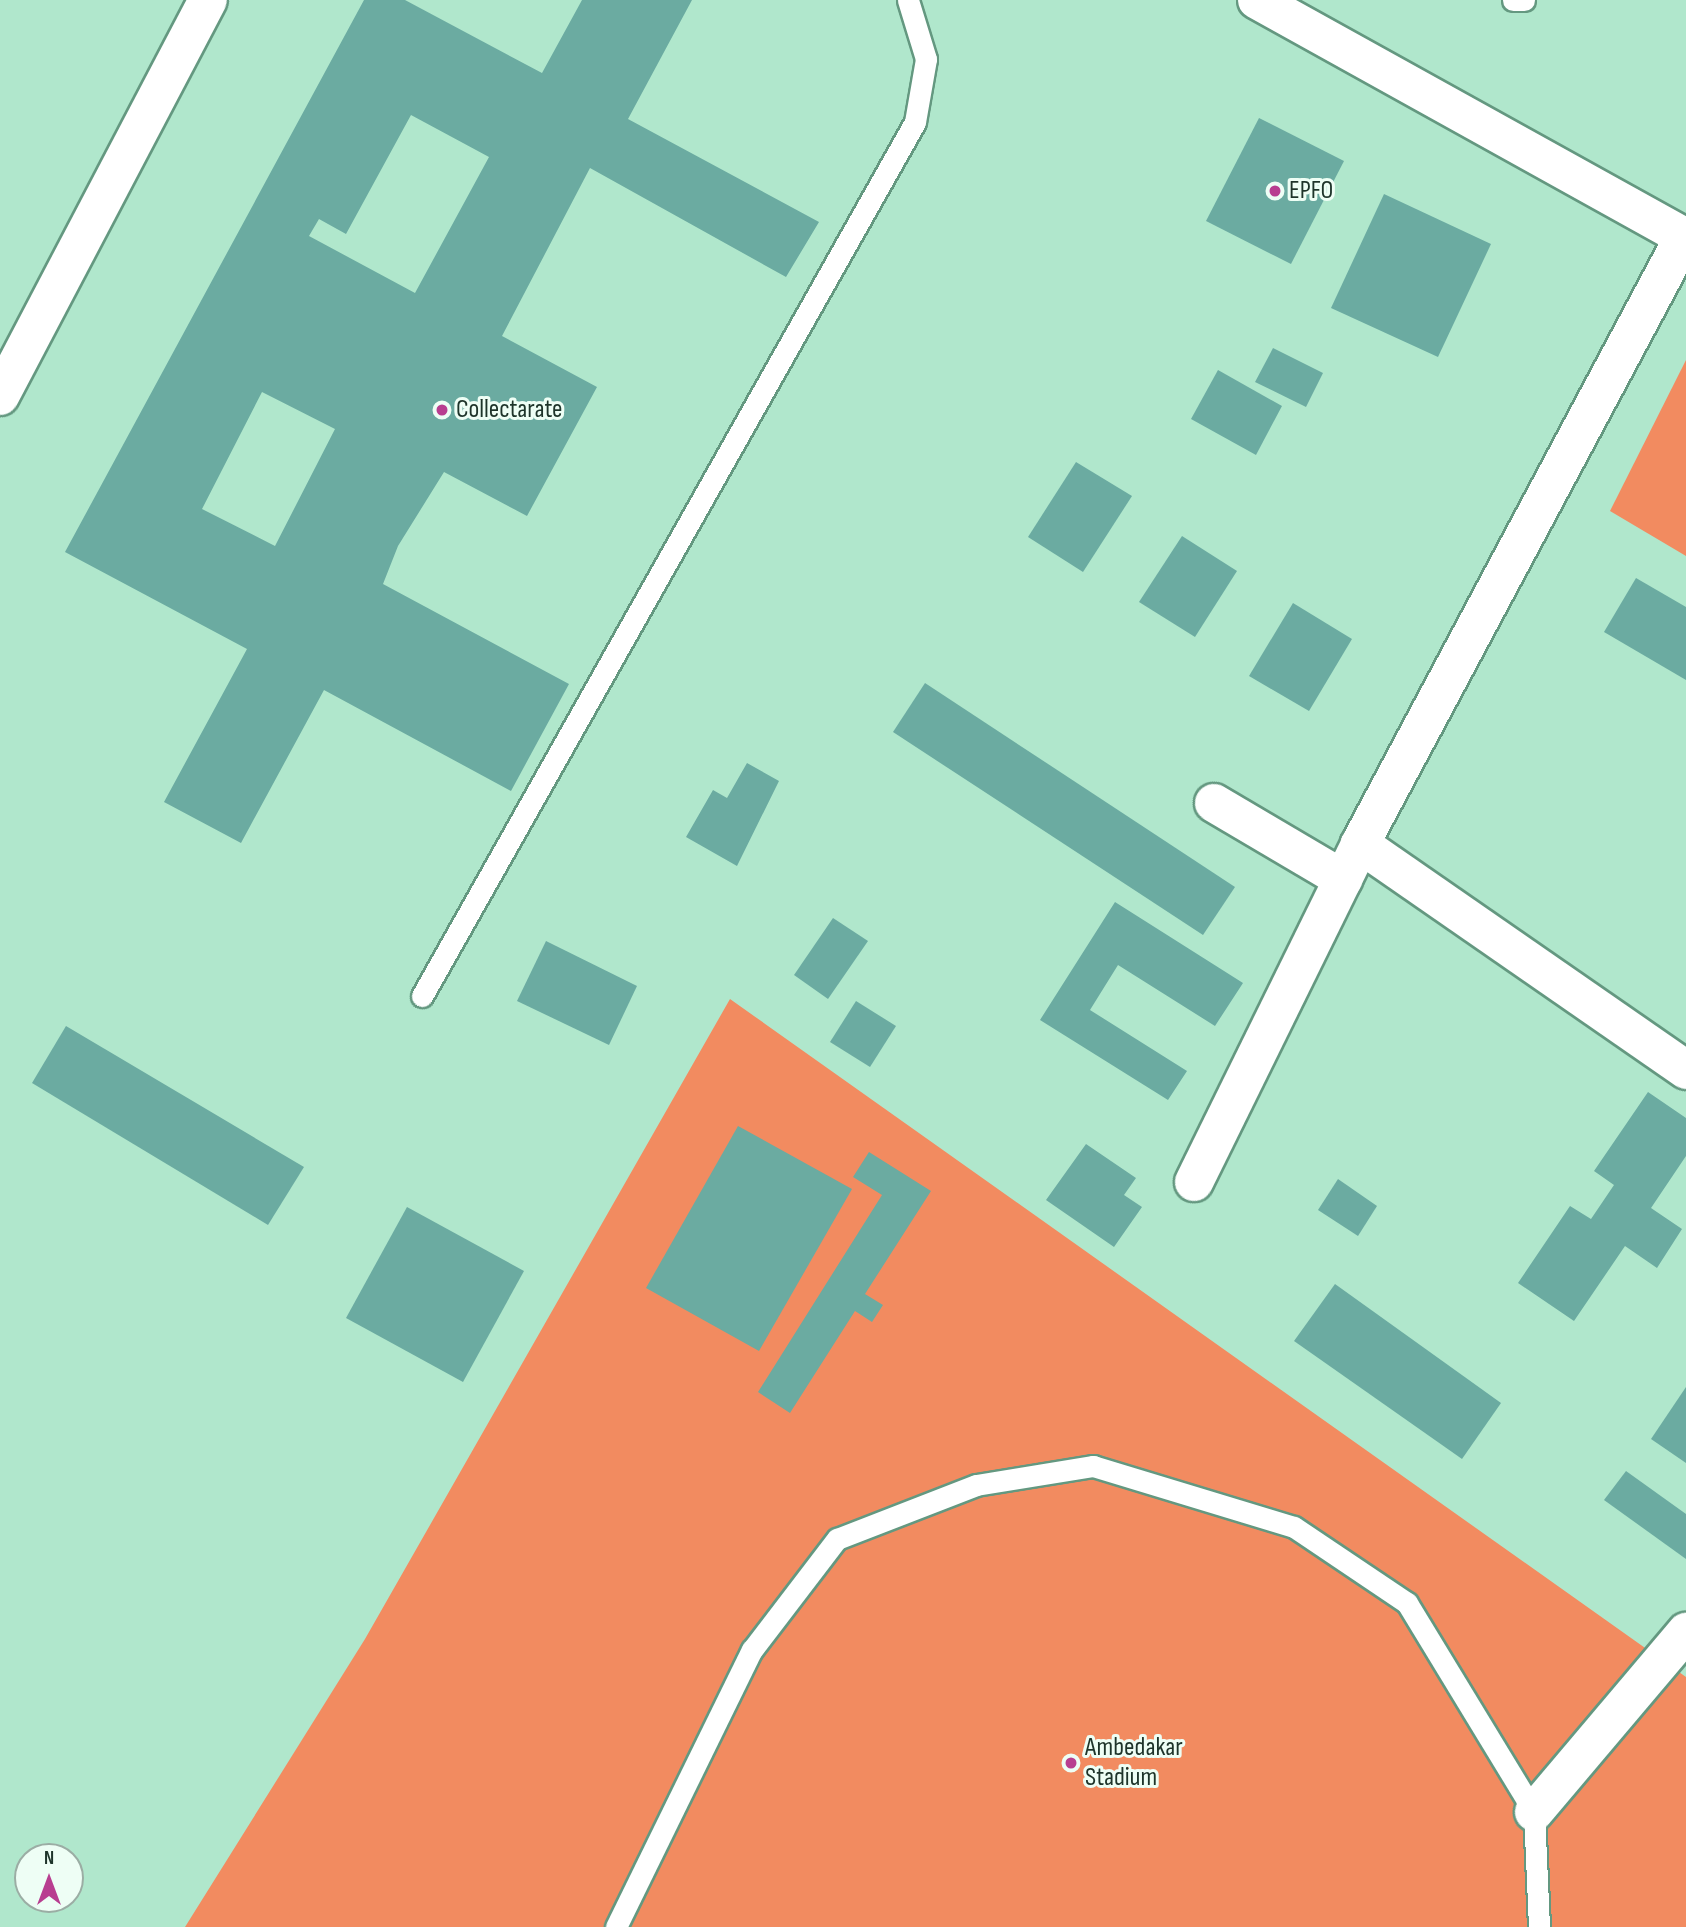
<!DOCTYPE html>
<style>
body{margin:0}
#map{position:relative;width:1686px;height:1927px;overflow:hidden;background:#b0e7cc;font-family:"Sofia Sans Condensed",sans-serif}
div>[style]{position:absolute}
.green>*{inset:0;background:#f28b60}
.building>*{inset:0;background:#6baba1}
.roads{filter:drop-shadow(2px 0 #649880) drop-shadow(-2px 0 #649880) drop-shadow(0 2px #649880) drop-shadow(0 -2px #649880)}
.lane>*{height:21px;margin:-10.5px;padding:0 10.5px;transform-origin:10.5px;border-radius:10.5px;background:#fff}
.street>*{height:38px;margin:-19px;padding:0 19px;transform-origin:19px;border-radius:19px;background:#fff}
.dots>*{width:19px;height:19px;translate:-50% -50%;box-sizing:border-box;border:4px solid #eefef5;border-radius:50%}
span{translate:-50% -50%;white-space:nowrap;text-align:center;line-height:1.15;-webkit-text-stroke:6px #eefef5;paint-order:stroke}
.poi-label{font-size:26px;color:#1e342a}
.left{translate:0 -50%;text-align:left}
.north{position:absolute;left:14px;top:1843px;width:70px;height:70px;box-sizing:border-box;background:#eefef5;border:2px solid #9bada4;border-radius:50%;rotate:0deg;font-size:19px;font-weight:700;line-height:28px;text-align:center;color:#1e342a}
.north::after{content:'';display:block;margin:auto;width:24px;height:32px;background:#b83e90;clip-path:polygon(50% 0,100% 100%,50% 72%,0 100%)}
</style>
<div id="map">
<div class="green">
<i style="clip-path:polygon(1686px 360px,1686px 556px,1610px 511px)"></i>
<i style="clip-path:polygon(730px 999px,1686px 1677px,1686px 1927px,185px 1927px,365px 1639px)"></i>
</div>
<div class="building">
<i style="clip-path:polygon(evenodd,364px 0,405px 0,542px 73px,582px 0,692px 0,628px 119px,819px 222px,786px 277px,590px 168px,502px 336px,597px 387px,527px 516px,444px 472px,398px 546px,383px 584px,569px 684px,511px 791px,324px 690px,241px 843px,164px 802px,247px 649px,65px 552px,364px 0,411px 115px,489px 157px,415px 293px,309px 236px,319px 219px,346px 234px,411px 115px,364px 0,262px 392px,335px 429px,275px 546px,202px 509px,262px 392px)"></i>
<i style="clip-path:polygon(1259px 118px,1344px 161px,1291px 264px,1206px 221px)"></i>
<i style="clip-path:polygon(1384px 194px,1491px 244px,1438px 357px,1331px 308px)"></i>
<i style="clip-path:polygon(1273px 348px,1323px 373px,1306px 407px,1255px 382px)"></i>
<i style="clip-path:polygon(1218px 370px,1282px 406px,1256px 455px,1191px 419px)"></i>
<i style="clip-path:polygon(1076px 462px,1132px 496px,1083px 572px,1028px 537px)"></i>
<i style="clip-path:polygon(1182px 536px,1237px 571px,1195px 637px,1139px 602px)"></i>
<i style="clip-path:polygon(1636px 578px,1686px 607px,1686px 680px,1604px 632px)"></i>
<i style="clip-path:polygon(1293px 603px,1352px 639px,1309px 711px,1249px 676px)"></i>
<i style="clip-path:polygon(925px 683px,1235px 887px,1203px 935px,893px 732px)"></i>
<i style="clip-path:polygon(747px 763px,779px 781px,737px 866px,686px 837px,713px 790px,727px 798px)"></i>
<i style="clip-path:polygon(1115px 902px,1243px 983px,1215px 1026px,1118px 965px,1090px 1010px,1187px 1071px,1168px 1100px,1040px 1020px)"></i>
<i style="clip-path:polygon(833px 918px,868px 941px,828px 999px,794px 975px)"></i>
<i style="clip-path:polygon(546px 941px,637px 986px,609px 1045px,517px 1001px)"></i>
<i style="clip-path:polygon(856px 1001px,896px 1026px,870px 1067px,830px 1042px)"></i>
<i style="clip-path:polygon(66px 1026px,304px 1167px,268px 1225px,32px 1083px)"></i>
<i style="clip-path:polygon(1648px 1092px,1686px 1118px,1686px 1156px,1651px 1208px,1682px 1229px,1657px 1268px,1625px 1246px,1574px 1321px,1518px 1283px,1570px 1206px,1591px 1219px,1614px 1185px,1594px 1171px)"></i>
<i style="clip-path:polygon(738px 1126px,852px 1189px,759px 1351px,646px 1288px)"></i>
<i style="clip-path:polygon(1086px 1144px,1136px 1178px,1124px 1195px,1142px 1207px,1114px 1247px,1046px 1200px)"></i>
<i style="clip-path:polygon(869px 1152px,931px 1191px,865px 1294px,883px 1305px,872px 1322px,855px 1311px,790px 1413px,758px 1392px,882px 1195px,853px 1177px)"></i>
<i style="clip-path:polygon(1338px 1179px,1377px 1206px,1358px 1236px,1318px 1210px)"></i>
<i style="clip-path:polygon(407px 1207px,524px 1271px,463px 1382px,346px 1318px)"></i>
<i style="clip-path:polygon(1335px 1284px,1501px 1403px,1462px 1459px,1294px 1341px)"></i>
<i style="clip-path:polygon(1686px 1387px,1686px 1463px,1651px 1439px)"></i>
<i style="clip-path:polygon(1626px 1471px,1686px 1514px,1686px 1559px,1604px 1500px)"></i>
</div>
<div class="roads">
<div class="lane">
<i style="left:1513px;top:0;width:11px"></i>
<i style="left:422px;top:996px;width:1003px;rotate:-60.57deg"></i>
<i style="left:915px;top:122px;width:64px;rotate:-80.1deg"></i>
<i style="left:926px;top:59px;width:62px;rotate:-107deg"></i>
<i style="left:616px;top:1927px;width:309px;rotate:-63.9deg"></i>
<i style="left:752px;top:1650px;width:140px;rotate:-52.6deg"></i>
<i style="left:837px;top:1539px;width:149px;rotate:-21.2deg"></i>
<i style="left:976px;top:1485px;width:119px;rotate:-9.2deg"></i>
<i style="left:1093px;top:1466px;width:210px;rotate:16.9deg"></i>
<i style="left:1294px;top:1527px;width:136px;rotate:33.9deg"></i>
<i style="left:1407px;top:1603px;width:245px;rotate:58.7deg"></i>
<i style="left:1534px;top:1812px;width:115px;rotate:87.5deg"></i>
</div>
<div class="street">
<i style="left:1257px;top:0;width:491px;rotate:29deg"></i>
<i style="left:0;top:396px;width:447px;rotate:-62.3deg"></i>
<i style="left:1214px;top:803px;width:150px;rotate:30.5deg"></i>
<i style="left:1360px;top:844px;width:397px;rotate:34.7deg"></i>
<i style="left:1194px;top:1182px;width:377px;rotate:-63.8deg"></i>
<i style="left:1360px;top:844px;width:688px;rotate:-61.91deg"></i>
<i style="left:1534px;top:1812px;width:236px;rotate:-49.8deg"></i>
</div>
</div>
<div class="dots">
<i style="left:1275px;top:191px;background:#b83e90"></i>
<i style="left:442px;top:410px;background:#b83e90"></i>
<i style="left:1071px;top:1763px;background:#b83e90"></i>
</div>
<div class="poi-label">
<span class="left" style="left:1289px;top:191px">EPFO</span>
<span class="left" style="left:456px;top:410px">Collectarate</span>
<span class="left" style="left:1085px;top:1763px">Ambedakar<br>Stadium</span>
</div>
<div class="north">N</div>
</div>
